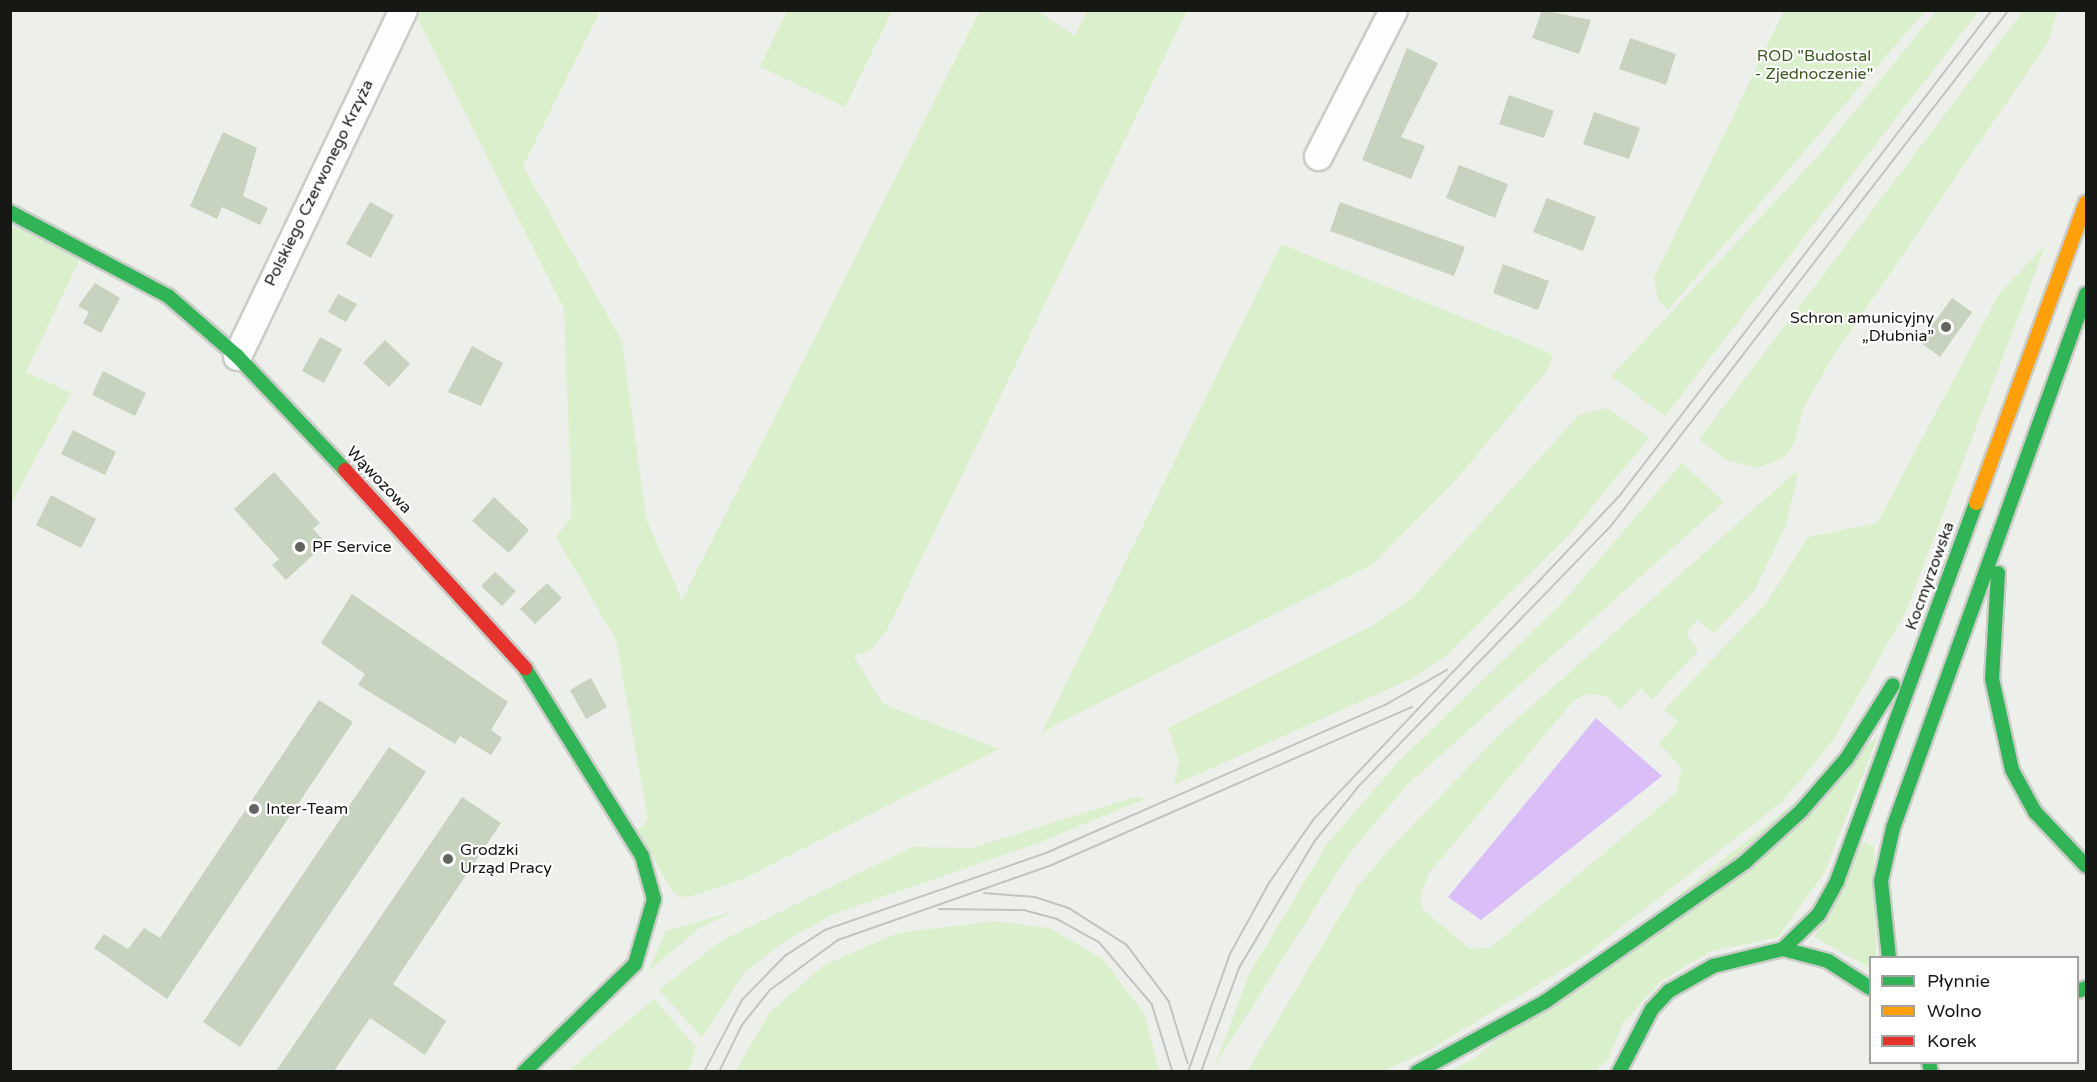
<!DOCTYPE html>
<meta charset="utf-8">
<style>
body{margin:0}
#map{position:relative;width:2097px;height:1082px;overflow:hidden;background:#edf0ea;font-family:"Varela Round",sans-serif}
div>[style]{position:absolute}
.green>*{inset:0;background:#daefcb}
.water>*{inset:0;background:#d9bef8}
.building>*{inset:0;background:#c7d2bf}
.roads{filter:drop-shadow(2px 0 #caccc8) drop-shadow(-2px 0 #caccc8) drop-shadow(0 2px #caccc8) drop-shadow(0 -2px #caccc8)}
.street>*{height:27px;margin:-13.5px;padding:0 13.5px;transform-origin:13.5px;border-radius:13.5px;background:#fcfdfc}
.fast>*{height:14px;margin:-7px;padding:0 7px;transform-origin:7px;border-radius:7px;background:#30b455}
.slow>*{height:14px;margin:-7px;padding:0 7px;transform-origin:7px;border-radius:7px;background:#ff9f0a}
.jam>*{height:14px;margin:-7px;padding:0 7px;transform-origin:7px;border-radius:7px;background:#e5322d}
.tram>*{height:1.5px;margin:-0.75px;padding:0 0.75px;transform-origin:0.75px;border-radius:0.75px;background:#c2c3c1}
.dots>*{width:16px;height:16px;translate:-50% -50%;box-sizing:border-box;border:3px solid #fff;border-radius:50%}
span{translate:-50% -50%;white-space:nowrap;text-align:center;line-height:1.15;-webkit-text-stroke:4.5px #fff;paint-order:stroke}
.park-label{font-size:16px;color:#3c5b21}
.street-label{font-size:16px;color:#161814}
.poi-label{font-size:16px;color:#161814}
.right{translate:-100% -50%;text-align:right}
.left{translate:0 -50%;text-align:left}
.frame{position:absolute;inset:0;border:12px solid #161814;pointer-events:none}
.legend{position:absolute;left:1869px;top:956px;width:210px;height:108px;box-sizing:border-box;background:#fff;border:2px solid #a2a3a1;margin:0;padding:8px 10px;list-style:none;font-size:18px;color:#161814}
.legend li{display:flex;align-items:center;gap:12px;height:30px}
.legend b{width:30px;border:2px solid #a2a3a1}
</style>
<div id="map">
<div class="green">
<i style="clip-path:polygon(421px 10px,600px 11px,523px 166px,622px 341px,646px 518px,682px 600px,980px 11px,1037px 11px,1075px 36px,1087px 11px,1187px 11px,887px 630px,870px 651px,853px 655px,883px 704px,999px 749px,745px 878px,693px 896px,681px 897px,672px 891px,638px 830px,648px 820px,616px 640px,556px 537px,572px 516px,564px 309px,418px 19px)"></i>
<i style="clip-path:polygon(1937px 10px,1979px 11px,1665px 416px,1611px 376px,1820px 154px)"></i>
<i style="clip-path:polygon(787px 11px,892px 11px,845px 107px,760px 67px)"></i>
<i style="clip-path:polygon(1784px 11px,1925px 11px,1668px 310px,1658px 300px,1654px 278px)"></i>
<i style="clip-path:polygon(2023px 11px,2058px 11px,2048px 42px,1832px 358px,1805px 405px,1792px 448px,1783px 458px,1757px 468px,1724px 459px,1699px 439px)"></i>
<i style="clip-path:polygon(15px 226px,81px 256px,26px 372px,71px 393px,11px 504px,10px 234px)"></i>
<i style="clip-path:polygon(1281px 244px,1548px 352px,1553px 356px,1546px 372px,1455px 481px,1373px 564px,1042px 732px)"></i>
<i style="clip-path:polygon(2046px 244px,1906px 611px,1832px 742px,1782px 802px,1579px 960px,1429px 1050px,1383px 1071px,1247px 1072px,1357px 887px,1388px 851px,1501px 733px,1799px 469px,1786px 526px,1754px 591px,1714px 633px,1697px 620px,1686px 633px,1698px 651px,1652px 700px,1641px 688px,1619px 710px,1607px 696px,1587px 694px,1574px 700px,1428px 874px,1420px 899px,1423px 910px,1470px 949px,1490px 948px,1676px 793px,1682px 769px,1659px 743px,1678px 722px,1664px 710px,1767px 602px,1808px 537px,1877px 523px,1999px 294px)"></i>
<i style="clip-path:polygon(1607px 408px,1649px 438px,1568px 536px,1448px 654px,1411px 679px,1174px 785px,1179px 761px,1168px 728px,1375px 624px,1413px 597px,1579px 415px)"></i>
<i style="clip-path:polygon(1682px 463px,1724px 502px,1405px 787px,1349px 854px,1215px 1065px,1250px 972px,1327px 844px,1398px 762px,1562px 603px)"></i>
<i style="clip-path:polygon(1878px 736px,1824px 873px,1778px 937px,1709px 952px,1661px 981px,1623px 1023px,1608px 1060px,1595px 1071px,1447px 1072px,1473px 1059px)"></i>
<i style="clip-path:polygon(1137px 796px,1145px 799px,1038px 843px,833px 914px,782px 943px,744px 973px,702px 1038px,659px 990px,719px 942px,912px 847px,972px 848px)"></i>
<i style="clip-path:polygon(1863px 842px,1874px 846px,1876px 957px,1870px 958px,1870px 968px,1814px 937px)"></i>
<i style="clip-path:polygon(735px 911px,698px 929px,648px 972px,666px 931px)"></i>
<i style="clip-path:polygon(995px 921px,1049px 928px,1103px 959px,1145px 1015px,1159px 1071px,736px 1071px,769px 1013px,824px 965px,898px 933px)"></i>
<i style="clip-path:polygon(654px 999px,696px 1047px,688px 1071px,568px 1071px)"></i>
</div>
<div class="water">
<i style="clip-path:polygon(1596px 718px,1662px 776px,1481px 920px,1448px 897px)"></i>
</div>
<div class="building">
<i style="clip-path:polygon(1542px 10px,1591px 20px,1579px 54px,1532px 38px)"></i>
<i style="clip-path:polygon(1630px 38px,1676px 54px,1666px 85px,1619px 69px)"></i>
<i style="clip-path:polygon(1407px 48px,1438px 63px,1401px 137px,1425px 146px,1411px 179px,1362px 160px)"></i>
<i style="clip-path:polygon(1509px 95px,1554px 111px,1544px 138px,1499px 124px)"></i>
<i style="clip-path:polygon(1594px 112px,1640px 128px,1629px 159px,1583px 144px)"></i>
<i style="clip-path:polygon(223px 132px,257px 148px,243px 196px,268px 208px,260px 225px,222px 207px,217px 219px,190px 206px)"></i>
<i style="clip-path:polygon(1459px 165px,1508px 184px,1495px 218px,1446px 198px)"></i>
<i style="clip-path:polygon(1547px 198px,1596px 217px,1583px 251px,1533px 232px)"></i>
<i style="clip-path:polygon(370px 202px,394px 215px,371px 258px,346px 244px)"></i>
<i style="clip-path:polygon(1340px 202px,1465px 247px,1454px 276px,1330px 231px)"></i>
<i style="clip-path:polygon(1503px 264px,1549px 281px,1538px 310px,1493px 293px)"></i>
<i style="clip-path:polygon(95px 283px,120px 298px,101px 333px,83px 323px,89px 312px,78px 306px)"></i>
<i style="clip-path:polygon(338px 294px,357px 304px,346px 322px,328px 312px)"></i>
<i style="clip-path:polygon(1952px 298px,1972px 312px,1940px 357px,1920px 342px)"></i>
<i style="clip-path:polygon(320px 337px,342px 349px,324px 383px,302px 371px)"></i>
<i style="clip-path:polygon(385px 340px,410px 364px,389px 387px,363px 363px)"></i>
<i style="clip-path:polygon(472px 346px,503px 363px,481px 406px,448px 392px)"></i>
<i style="clip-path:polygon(103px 371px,146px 393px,135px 416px,92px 395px)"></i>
<i style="clip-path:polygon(73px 430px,116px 452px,105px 475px,61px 454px)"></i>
<i style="clip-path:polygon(274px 472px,320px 523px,313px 529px,326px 543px,286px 580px,272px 565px,279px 559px,234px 509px)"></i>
<i style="clip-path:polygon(51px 495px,96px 519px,81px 548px,36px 525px)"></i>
<i style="clip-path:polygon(494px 497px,529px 530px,509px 553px,472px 521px)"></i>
<i style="clip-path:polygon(495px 572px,516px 591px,502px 606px,481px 586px)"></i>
<i style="clip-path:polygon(547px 583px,562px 598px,535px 624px,520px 609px)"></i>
<i style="clip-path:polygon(352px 594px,508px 702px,491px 730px,502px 738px,491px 755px,460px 736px,455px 744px,358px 685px,365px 674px,321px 643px)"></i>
<i style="clip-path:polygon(591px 678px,607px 707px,586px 719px,570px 690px)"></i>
<i style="clip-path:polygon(319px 700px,353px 722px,167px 999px,94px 948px,104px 934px,128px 949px,144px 928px,160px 938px)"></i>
<i style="clip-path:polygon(389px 747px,426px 772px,240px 1047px,203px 1022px)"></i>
<i style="clip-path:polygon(462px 797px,501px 823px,393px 984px,446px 1021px,425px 1055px,370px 1018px,334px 1071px,276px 1071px)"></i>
</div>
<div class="roads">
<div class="street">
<i style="left:1318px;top:156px;width:164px;rotate:-62.8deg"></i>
<i style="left:237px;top:356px;width:384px;rotate:-64.4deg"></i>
</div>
<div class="fast">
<i style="left:10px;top:212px;width:179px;rotate:28deg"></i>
<i style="left:168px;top:296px;width:91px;rotate:41deg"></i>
<i style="left:237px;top:356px;width:157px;rotate:46.5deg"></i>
<i style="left:1998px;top:573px;width:106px;rotate:93.2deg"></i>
<i style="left:1992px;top:679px;width:93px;rotate:77.6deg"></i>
<i style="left:2012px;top:770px;width:48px;rotate:61.3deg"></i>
<i style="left:2035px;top:812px;width:74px;rotate:46.6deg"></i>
<i style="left:1783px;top:949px;width:50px;rotate:-44.2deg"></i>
<i style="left:1819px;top:914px;width:38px;rotate:-61deg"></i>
<i style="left:1837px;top:881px;width:403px;rotate:-69.8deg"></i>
<i style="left:1889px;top:958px;width:77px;rotate:-95.9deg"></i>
<i style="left:1881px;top:881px;width:54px;rotate:-77.2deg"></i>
<i style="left:1893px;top:828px;width:568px;rotate:-70.13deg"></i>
<i style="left:2078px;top:991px;width:9px;rotate:-21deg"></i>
<i style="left:1929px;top:1062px;width:10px;rotate:79deg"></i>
<i style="left:524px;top:1072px;width:155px;rotate:-44.2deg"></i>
<i style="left:635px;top:964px;width:68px;rotate:-73.7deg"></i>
<i style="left:654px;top:899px;width:45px;rotate:-105.6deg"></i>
<i style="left:642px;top:856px;width:221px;rotate:-121.9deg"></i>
<i style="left:1417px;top:1072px;width:147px;rotate:-28.8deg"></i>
<i style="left:1546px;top:1001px;width:243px;rotate:-34.9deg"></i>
<i style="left:1745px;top:862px;width:76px;rotate:-42.3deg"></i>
<i style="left:1801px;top:811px;width:70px;rotate:-49deg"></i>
<i style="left:1847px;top:758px;width:86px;rotate:-57.8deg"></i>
<i style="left:1619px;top:1072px;width:71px;rotate:-62.4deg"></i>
<i style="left:1652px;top:1009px;width:25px;rotate:-47deg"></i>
<i style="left:1669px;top:991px;width:51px;rotate:-29.6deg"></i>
<i style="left:1713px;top:966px;width:72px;rotate:-13.7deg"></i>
<i style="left:1783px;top:949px;width:47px;rotate:14.9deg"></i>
<i style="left:1828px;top:961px;width:50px;rotate:32.7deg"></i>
</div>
<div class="slow">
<i style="left:1976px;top:503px;width:320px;rotate:-69.9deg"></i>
</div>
<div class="jam">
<i style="left:345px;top:470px;width:268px;rotate:47.7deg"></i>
</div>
</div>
<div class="tram">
<i style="left:984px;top:893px;width:51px;rotate:4.5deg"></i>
<i style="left:1035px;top:897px;width:36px;rotate:18deg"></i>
<i style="left:1069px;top:908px;width:69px;rotate:32.5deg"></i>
<i style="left:1127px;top:945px;width:70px;rotate:53.1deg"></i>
<i style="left:1169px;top:1001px;width:65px;rotate:73deg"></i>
<i style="left:939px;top:909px;width:85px;rotate:0.7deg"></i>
<i style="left:1024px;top:910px;width:34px;rotate:15deg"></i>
<i style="left:1057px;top:919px;width:48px;rotate:28.7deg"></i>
<i style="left:1099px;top:942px;width:82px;rotate:49.5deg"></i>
<i style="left:1152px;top:1004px;width:71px;rotate:72.8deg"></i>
<i style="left:704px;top:1072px;width:81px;rotate:-62.2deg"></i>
<i style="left:742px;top:1000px;width:62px;rotate:-45.7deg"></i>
<i style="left:785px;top:956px;width:48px;rotate:-33deg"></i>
<i style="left:825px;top:930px;width:234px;rotate:-19.2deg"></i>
<i style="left:1046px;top:853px;width:372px;rotate:-23.6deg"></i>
<i style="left:1387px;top:704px;width:69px;rotate:-29.5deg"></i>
<i style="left:719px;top:1072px;width:52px;rotate:-63.9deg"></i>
<i style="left:742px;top:1025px;width:45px;rotate:-51.3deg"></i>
<i style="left:770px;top:990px;width:84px;rotate:-36.3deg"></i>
<i style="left:838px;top:940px;width:227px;rotate:-19.3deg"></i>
<i style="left:1052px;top:865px;width:393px;rotate:-23.7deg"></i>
<i style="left:1188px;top:1072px;width:125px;rotate:-70.4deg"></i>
<i style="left:1230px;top:954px;width:81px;rotate:-61.2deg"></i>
<i style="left:1269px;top:883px;width:78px;rotate:-54.9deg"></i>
<i style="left:1314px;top:819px;width:447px;rotate:-46.6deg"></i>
<i style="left:1621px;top:494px;width:610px;rotate:-52.53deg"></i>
<i style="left:1201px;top:1072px;width:111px;rotate:-69.9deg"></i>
<i style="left:1239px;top:968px;width:147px;rotate:-59.2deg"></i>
<i style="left:1314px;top:842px;width:72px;rotate:-51.2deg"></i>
<i style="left:1359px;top:786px;width:362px;rotate:-45.9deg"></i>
<i style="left:1611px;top:526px;width:652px;rotate:-52.36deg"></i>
</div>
<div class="dots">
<i style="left:1946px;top:327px;background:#61645f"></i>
<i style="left:300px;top:547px;background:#61645f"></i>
<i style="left:254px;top:809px;background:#61645f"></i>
<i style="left:448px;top:859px;background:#61645f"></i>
</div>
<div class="park-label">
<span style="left:1814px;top:65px">ROD "Budostal<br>- Zjednoczenie"</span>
</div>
<div class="street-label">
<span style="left:319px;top:183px;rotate:-64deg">Polskiego Czerwonego Krzyża</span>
<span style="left:379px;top:480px;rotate:46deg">Wąwozowa</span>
<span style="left:1930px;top:576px;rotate:-70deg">Kocmyrzowska</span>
</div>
<div class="poi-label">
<span class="right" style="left:1934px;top:327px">Schron amunicyjny<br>„Dłubnia”</span>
<span class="left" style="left:312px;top:547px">PF Service</span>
<span class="left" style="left:266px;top:809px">Inter-Team</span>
<span class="left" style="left:460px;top:859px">Grodzki<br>Urząd Pracy</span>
</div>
<div class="frame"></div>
<ul class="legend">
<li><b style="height:8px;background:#30b455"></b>Płynnie</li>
<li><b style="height:8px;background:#ff9f0a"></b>Wolno</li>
<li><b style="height:8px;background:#e5322d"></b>Korek</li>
</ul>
</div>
